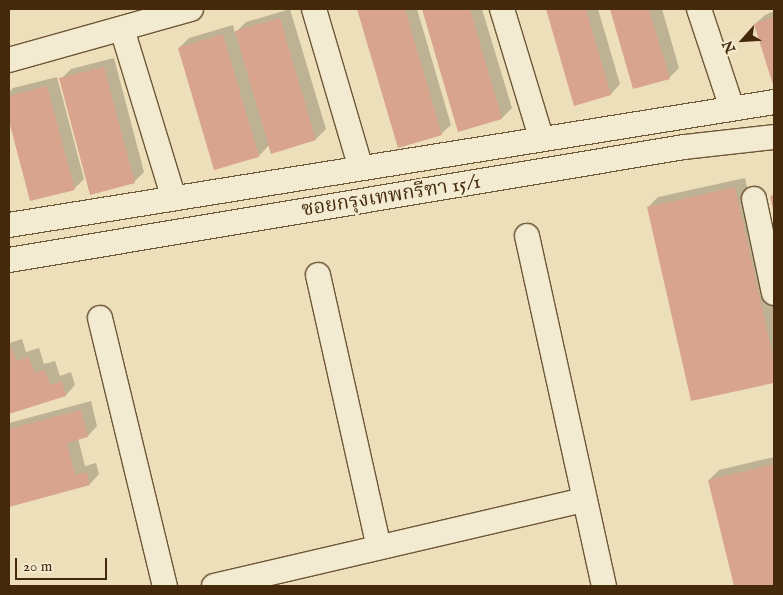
<!DOCTYPE html>
<meta charset="utf-8">
<style>
body{margin:0}
#map{position:relative;width:783px;height:595px;overflow:hidden;background:#eddfb9;font-family:"IM FELL English","Noto Serif Thai",serif}
div>[style]{position:absolute}
.shadow>*{inset:0;background:#0003}
.building>*{inset:0;background:#d9a48d}
.roads{filter:drop-shadow(1px 0 #6e5736) drop-shadow(-1px 0 #6e5736) drop-shadow(0 1px #6e5736) drop-shadow(0 -1px #6e5736)}
.minor>*{height:24px;margin:-12px;padding:0 12px;transform-origin:12px;border-radius:12px;background:#f3ead2}
span{translate:-50% -50%;white-space:nowrap;text-align:center;line-height:1.15;-webkit-text-stroke:4px #f3ead2;paint-order:stroke}
.street-label{font-size:20px;color:#442a0a}
.frame{position:absolute;inset:0;border:10px solid #442a0a;pointer-events:none}
.north{position:absolute;left:718px;top:15px;width:50px;height:50px;-webkit-text-stroke:4px #f3ead2;paint-order:stroke;rotate:244deg;font-size:14px;font-weight:700;line-height:20px;text-align:center;color:#442a0a}
.north::after{content:'';display:block;margin:auto;width:18px;height:22px;background:#442a0a;clip-path:polygon(50% 0,100% 100%,50% 72%,0 100%)}
.scale{position:absolute;left:15px;top:558px;width:92px;height:22px;box-sizing:border-box;border:2px solid #442a0a;border-top:0;padding-left:6px;font-size:15px;line-height:18px;white-space:nowrap;color:#442a0a;-webkit-text-stroke:4px #f3ead2;paint-order:stroke}
</style>
<div id="map">
<div class="shadow">
<i style="clip-path:polygon(290px 9px,326px 129px,316px 139px,272px 152px,270px 144px,259px 156px,215px 168px,179px 48px,189px 38px,233px 25px,235px 33px,246px 22px)"></i>
<i style="clip-path:polygon(358px 9px,417px 9px,451px 125px,441px 134px,399px 146px)"></i>
<i style="clip-path:polygon(423px 9px,482px 9px,512px 108px,502px 118px,459px 130px)"></i>
<i style="clip-path:polygon(548px 9px,598px 9px,620px 84px,611px 94px,575px 104px)"></i>
<i style="clip-path:polygon(611px 9px,662px 9px,679px 68px,669px 78px,634px 88px)"></i>
<i style="clip-path:polygon(774px 11px,774px 85px,755px 24px,765px 15px)"></i>
<i style="clip-path:polygon(114px 58px,144px 172px,134px 182px,61px 79px,71px 69px)"></i>
<i style="clip-path:polygon(57px 77px,84px 179px,74px 189px,31px 200px,9px 117px,9px 93px,13px 88px)"></i>
<i style="clip-path:polygon(745px 178px,774px 310px,774px 381px,692px 400px,648px 207px,658px 197px)"></i>
<i style="clip-path:polygon(22px 339px,26px 352px,39px 348px,44px 364px,55px 361px,60px 376px,71px 372px,75px 385px,66px 395px,9px 413px,9px 343px)"></i>
<i style="clip-path:polygon(91px 401px,97px 426px,88px 436px,78px 438px,85px 466px,96px 463px,99px 474px,90px 484px,9px 505px,9px 423px)"></i>
<i style="clip-path:polygon(774px 457px,774px 586px,735px 586px,709px 480px,719px 470px)"></i>
</div>
<div class="building">
<i style="clip-path:polygon(357px 9px,405px 9px,442px 135px,398px 148px)"></i>
<i style="clip-path:polygon(422px 9px,470px 9px,502px 119px,458px 132px)"></i>
<i style="clip-path:polygon(546px 9px,586px 9px,611px 95px,574px 106px)"></i>
<i style="clip-path:polygon(610px 9px,649px 9px,670px 79px,633px 89px)"></i>
<i style="clip-path:polygon(774px 17px,774px 88px,754px 24px)"></i>
<i style="clip-path:polygon(280px 18px,316px 140px,271px 154px,235px 31px)"></i>
<i style="clip-path:polygon(223px 34px,259px 157px,214px 170px,178px 48px)"></i>
<i style="clip-path:polygon(104px 67px,135px 183px,90px 195px,59px 78px)"></i>
<i style="clip-path:polygon(47px 86px,75px 190px,30px 201px,9px 121px,9px 96px)"></i>
<i style="clip-path:polygon(735px 187px,774px 361px,774px 383px,691px 401px,647px 207px)"></i>
<i style="clip-path:polygon(774px 195px,774px 213px,770px 196px)"></i>
<i style="clip-path:polygon(12px 348px,16px 361px,29px 357px,35px 373px,45px 370px,50px 385px,62px 381px,66px 396px,9px 414px,9px 349px)"></i>
<i style="clip-path:polygon(81px 410px,88px 437px,67px 443px,75px 475px,87px 472px,90px 485px,9px 507px,9px 429px)"></i>
<i style="clip-path:polygon(774px 464px,774px 586px,734px 586px,708px 480px)"></i>
</div>
<div class="roads">
<div class="minor">
<i style="left:314px;top:9px;width:159px;rotate:73.6deg"></i>
<i style="left:502px;top:9px;width:131px;rotate:73.1deg"></i>
<i style="left:699px;top:9px;width:92px;rotate:71.6deg"></i>
<i style="left:122px;top:29px;width:171px;rotate:73deg"></i>
<i style="left:9px;top:60px;width:189px;rotate:-15.7deg"></i>
<i style="left:754px;top:199px;width:96px;rotate:78deg"></i>
<i style="left:9px;top:225px;width:775px;rotate:-9.13deg"></i>
<i style="left:527px;top:236px;width:358px;rotate:77.6deg"></i>
<i style="left:9px;top:260px;width:684px;rotate:-9.5deg"></i>
<i style="left:684px;top:147px;width:91px;rotate:-6.3deg"></i>
<i style="left:318px;top:275px;width:279px;rotate:77.4deg"></i>
<i style="left:100px;top:318px;width:276px;rotate:76.4deg"></i>
<i style="left:214px;top:586px;width:380px;rotate:-13.1deg"></i>
</div>
</div>
<div class="street-label">
<span style="left:391px;top:196px;rotate:-9deg">ซอยกรุงเทพกรีฑา 15/1</span>
</div>
<div class="frame"></div>
<div class="north">N</div>
<div class="scale">20 m</div>
</div>
